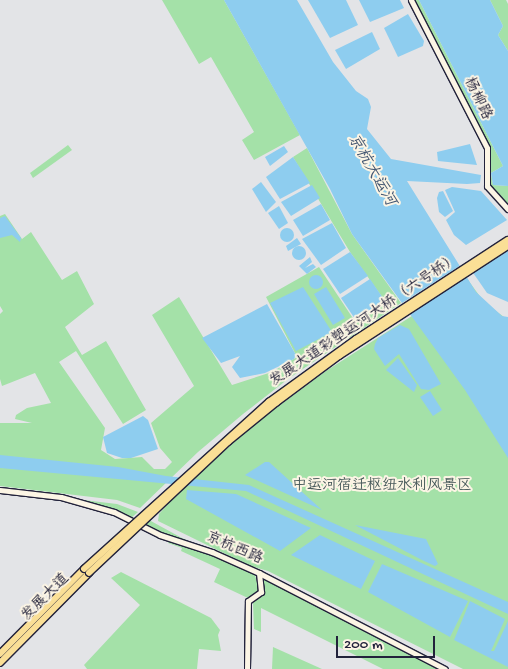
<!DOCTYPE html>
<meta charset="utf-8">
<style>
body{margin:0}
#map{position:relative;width:508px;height:669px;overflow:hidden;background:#e3e4e7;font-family:"Gochi Hand","LXGW WenKai TC",sans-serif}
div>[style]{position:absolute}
.green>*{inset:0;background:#a4e1a8}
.water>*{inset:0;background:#8ecdef}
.round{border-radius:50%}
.pier>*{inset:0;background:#e3e4e7}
.roads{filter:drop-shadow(1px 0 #22223b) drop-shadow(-1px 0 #22223b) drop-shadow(0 1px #22223b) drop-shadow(0 -1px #22223b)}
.secondary>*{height:5px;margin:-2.5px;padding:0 2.5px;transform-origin:2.5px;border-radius:2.5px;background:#fcf5e5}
.primary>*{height:5.5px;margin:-2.75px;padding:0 2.75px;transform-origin:2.75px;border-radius:2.75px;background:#fadf96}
.bridges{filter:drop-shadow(1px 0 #22223b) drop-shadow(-1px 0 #22223b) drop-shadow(0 1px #22223b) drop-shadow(0 -1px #22223b)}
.primary-bridge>*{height:5.5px;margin:-2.75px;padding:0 2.75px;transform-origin:2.75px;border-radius:2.75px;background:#fadf96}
span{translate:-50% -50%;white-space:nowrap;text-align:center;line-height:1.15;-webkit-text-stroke:4px #fcf5e5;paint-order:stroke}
.street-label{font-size:15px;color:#22223b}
.park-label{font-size:15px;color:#495b5c}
.water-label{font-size:16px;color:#425571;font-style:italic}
.scale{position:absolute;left:336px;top:636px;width:99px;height:22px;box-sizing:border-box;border:2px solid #22223b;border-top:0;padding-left:6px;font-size:15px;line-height:18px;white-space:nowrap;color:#22223b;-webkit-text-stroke:4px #fcf5e5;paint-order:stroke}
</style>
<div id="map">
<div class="green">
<i style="clip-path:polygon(162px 0,224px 0,300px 135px,254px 160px,242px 140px,254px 132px,211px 57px,199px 64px)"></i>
<i style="clip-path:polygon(413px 0,419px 0,503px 166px,491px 173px,493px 185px,508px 186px,508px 205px,490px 188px,489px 150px)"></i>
<i style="clip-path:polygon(490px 0,506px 0,508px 4px,508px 51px,498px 35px,503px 26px)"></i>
<i style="clip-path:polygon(68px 145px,72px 150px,33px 178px,30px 173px)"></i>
<i style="clip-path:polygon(307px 148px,352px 234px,401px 303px,288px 379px,243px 414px,198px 452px,140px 508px,117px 500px,0 486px,0 423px,32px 423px,15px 419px,16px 415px,27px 408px,51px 403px,35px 373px,2px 386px,0 379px,0 314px,3px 311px,0 306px,0 216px,5px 214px,22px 239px,31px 232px,62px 280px,77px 271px,94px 304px,65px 327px,82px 355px,106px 341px,146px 410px,123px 424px,76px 351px,59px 362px,105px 428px,101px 450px,115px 459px,142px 457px,154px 469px,165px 469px,172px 462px,160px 448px,151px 423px,194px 386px,152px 315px,179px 297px,232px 385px,272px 372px,297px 357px,266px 297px,319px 267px,356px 323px,385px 301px,350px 252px,293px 157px)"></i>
<i style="clip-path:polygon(468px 280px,484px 302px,508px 320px,508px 669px,463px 669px,268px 571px,250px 566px,158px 521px,159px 514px,176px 495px,253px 425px,326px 371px)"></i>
<i style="clip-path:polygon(75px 499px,117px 504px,138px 512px,131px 518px,112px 509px)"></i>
<i style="clip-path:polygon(149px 520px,182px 538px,206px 548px,147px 527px,145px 524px)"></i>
<i style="clip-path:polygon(169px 540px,222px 558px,255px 575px,259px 590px,250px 599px,214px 582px,220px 569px,181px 551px,182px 548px,168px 543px)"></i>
<i style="clip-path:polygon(121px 572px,211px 618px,220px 630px,218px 635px,221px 651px,199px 649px,197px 669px,87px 669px,84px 665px,140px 605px,111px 578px)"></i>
<i style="clip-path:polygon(263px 578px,441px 669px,383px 669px,261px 608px,261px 632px,254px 629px,253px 603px,264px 590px)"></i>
<i style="clip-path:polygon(273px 647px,322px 669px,272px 669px)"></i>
</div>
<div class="water">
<i style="clip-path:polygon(224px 0,297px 0,333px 62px,356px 91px,368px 99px,371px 107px,367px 129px,391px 159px,481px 175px,480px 183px,467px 184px,407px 181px,476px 292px,502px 316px,508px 317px,508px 458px,465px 390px,352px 234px,330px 189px)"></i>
<i style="clip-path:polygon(308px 0,346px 0,358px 25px,330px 38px)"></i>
<i style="clip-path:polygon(359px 0,400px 0,404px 8px,370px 22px)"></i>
<i style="clip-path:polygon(419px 0,490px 0,503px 26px,498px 35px,508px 51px,508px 186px,493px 185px,491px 173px,503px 166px)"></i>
<i style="clip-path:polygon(408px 14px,424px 41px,423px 46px,398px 57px,384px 28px)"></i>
<i style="clip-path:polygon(372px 32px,380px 49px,346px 69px,335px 50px)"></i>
<i style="clip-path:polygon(470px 144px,477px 165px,438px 161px,437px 152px)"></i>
<i style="clip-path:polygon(284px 146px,288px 152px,270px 166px,265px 157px)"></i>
<i style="clip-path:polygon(293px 157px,310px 183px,280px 199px,266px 177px)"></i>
<i style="clip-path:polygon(261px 182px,276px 202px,266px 212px,252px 189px)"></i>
<i style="clip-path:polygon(312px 185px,320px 198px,291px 216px,281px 202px)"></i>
<i style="clip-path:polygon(452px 187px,481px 191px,507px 220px,466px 245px,454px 235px,446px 220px,455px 212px,445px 190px)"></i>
<i style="clip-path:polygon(443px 191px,453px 211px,445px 217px,439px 212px,437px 198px,439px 192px)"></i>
<i style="clip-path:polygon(321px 204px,330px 220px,303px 236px,293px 220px)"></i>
<i style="clip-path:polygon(279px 206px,288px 223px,279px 229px,268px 213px)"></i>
<i style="clip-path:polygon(5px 216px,21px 238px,20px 242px,12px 235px,0 238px,0 218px)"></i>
<i style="clip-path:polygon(332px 223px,346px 248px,321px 265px,302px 239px)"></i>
<i class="round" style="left:280px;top:228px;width:14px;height:14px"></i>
<i style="clip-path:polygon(508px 236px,508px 302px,487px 293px,467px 264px)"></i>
<i style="clip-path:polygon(297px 238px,301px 244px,288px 251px,286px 246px)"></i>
<i class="round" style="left:292px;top:246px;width:14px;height:14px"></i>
<i style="clip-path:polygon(350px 252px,368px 276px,340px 294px,323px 269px)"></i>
<i style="clip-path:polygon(310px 257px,312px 262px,305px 268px,313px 264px,316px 267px,307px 274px,299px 266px)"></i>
<i class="round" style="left:309px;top:275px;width:14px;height:14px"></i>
<i style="clip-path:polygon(370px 279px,385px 301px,357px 322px,341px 298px)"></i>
<i style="clip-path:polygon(303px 287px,332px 332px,296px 351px,270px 303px)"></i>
<i style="clip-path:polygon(326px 287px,345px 318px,333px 325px,314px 294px)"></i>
<i style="clip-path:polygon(267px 304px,296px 355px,294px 359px,265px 373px,240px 378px,232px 367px,240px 356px,221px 363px,202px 338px)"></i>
<i style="clip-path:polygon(400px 325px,409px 329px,441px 384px,429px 390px,421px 389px,399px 354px,385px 366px,374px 349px,375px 344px,378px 338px)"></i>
<i style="clip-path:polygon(398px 358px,417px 385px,414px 392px,386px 370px)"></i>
<i style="clip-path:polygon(430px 391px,442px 410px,433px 416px,420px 397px)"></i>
<i style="clip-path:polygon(143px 416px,148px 420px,158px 449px,131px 458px,122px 458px,107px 453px,103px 437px)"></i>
<i style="clip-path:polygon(0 455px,118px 467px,166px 476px,249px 485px,508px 602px,508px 614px,246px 491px,0 468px)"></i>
<i style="clip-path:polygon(265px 462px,269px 462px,322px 510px,245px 475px)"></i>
<i style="clip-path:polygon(187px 490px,236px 494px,311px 528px,280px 551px,186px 499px)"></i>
<i style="clip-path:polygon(355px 525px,426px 539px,438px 564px,435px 566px,422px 560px)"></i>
<i style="clip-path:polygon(320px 535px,375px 561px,361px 589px,291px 555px)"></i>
<i style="clip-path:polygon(382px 564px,468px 601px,450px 637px,368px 592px)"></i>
<i style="clip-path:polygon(470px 601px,505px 619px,491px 651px,494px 651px,508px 621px,508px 667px,454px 640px)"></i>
</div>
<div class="pier">
<i style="clip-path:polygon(508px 234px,508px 251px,470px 275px,465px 263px)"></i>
<i style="clip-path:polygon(461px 265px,469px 276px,407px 316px,399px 305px)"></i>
</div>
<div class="roads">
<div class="secondary">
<i style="left:411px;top:0;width:166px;rotate:62.8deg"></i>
<i style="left:487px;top:148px;width:38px;rotate:90deg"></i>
<i style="left:487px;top:186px;width:31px;rotate:48deg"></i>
<i style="left:0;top:490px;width:61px;rotate:6.5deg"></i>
<i style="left:61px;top:497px;width:55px;rotate:15.8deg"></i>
<i style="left:114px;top:512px;width:51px;rotate:26.6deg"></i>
<i style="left:160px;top:535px;width:55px;rotate:18.1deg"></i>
<i style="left:212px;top:552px;width:51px;rotate:24.1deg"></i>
<i style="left:259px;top:573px;width:209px;rotate:27.3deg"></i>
<i style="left:247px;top:669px;width:68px;rotate:-89.2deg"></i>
<i style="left:248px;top:601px;width:16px;rotate:-35deg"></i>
<i style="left:261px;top:592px;width:19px;rotate:-96deg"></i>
</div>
<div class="primary">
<i style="left:0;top:654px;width:120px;rotate:-45.3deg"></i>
<i style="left:0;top:663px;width:127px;rotate:-45.3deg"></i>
</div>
</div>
<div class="bridges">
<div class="primary-bridge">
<i style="left:84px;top:569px;width:249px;rotate:-42.1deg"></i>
<i style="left:269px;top:402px;width:107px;rotate:-35.9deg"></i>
<i style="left:356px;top:339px;width:181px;rotate:-33.1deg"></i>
<i style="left:89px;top:573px;width:191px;rotate:-43.3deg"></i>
<i style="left:228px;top:442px;width:62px;rotate:-39.1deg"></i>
<i style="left:276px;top:403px;width:79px;rotate:-36.7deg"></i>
<i style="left:339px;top:356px;width:202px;rotate:-33.1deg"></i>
</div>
</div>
<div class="street-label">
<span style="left:477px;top:99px;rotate:64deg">杨柳路</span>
<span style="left:365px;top:321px;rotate:-34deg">发展大道彩塑运河大桥（六号桥）</span>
<span style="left:234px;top:549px;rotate:23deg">京杭西路</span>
<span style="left:46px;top:598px;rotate:-45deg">发展大道</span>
</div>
<div class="park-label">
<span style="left:382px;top:487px">中运河宿迁枢纽水利风景区</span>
</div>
<div class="water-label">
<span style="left:370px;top:171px;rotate:60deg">京杭大运河</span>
</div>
<div class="scale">200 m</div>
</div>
